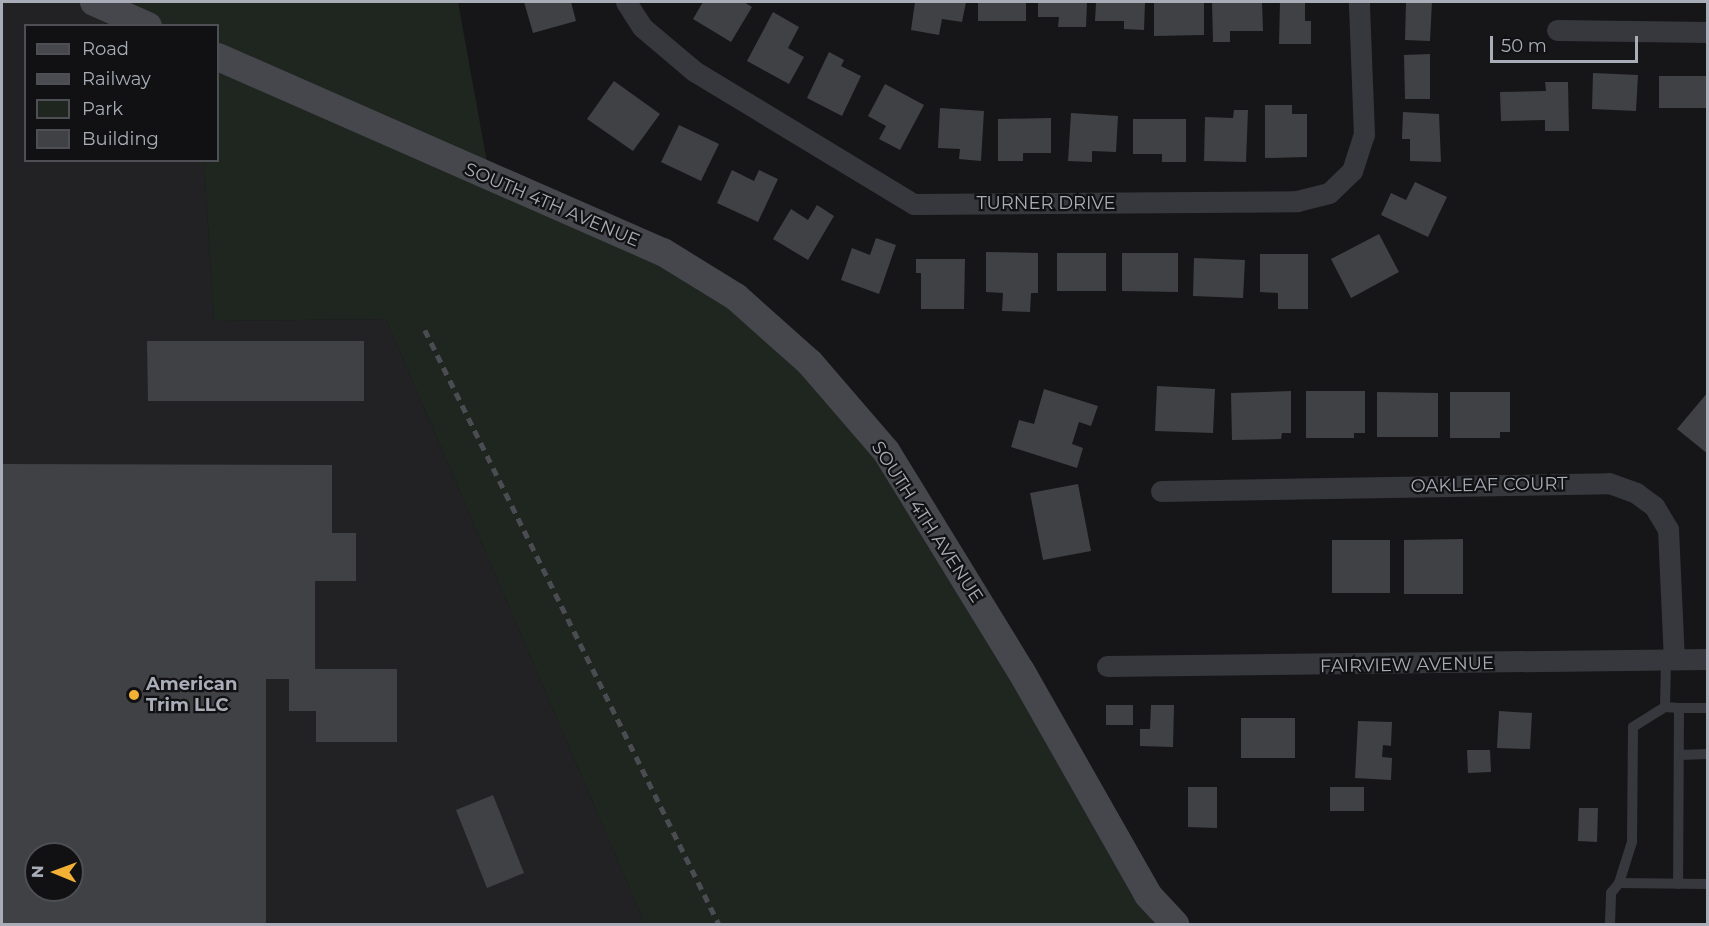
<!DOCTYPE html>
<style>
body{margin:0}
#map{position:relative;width:1709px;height:926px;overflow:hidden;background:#161618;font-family:Montserrat,sans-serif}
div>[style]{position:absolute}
.built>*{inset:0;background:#222225}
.green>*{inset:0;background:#1e261f}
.building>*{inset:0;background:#404145}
.lane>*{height:10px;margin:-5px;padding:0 5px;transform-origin:5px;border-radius:5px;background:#37383d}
.street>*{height:21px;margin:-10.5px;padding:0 10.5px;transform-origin:10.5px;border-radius:10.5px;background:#37383d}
.secondary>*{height:28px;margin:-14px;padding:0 14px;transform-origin:14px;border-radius:14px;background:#45474d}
.rail>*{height:4.5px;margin-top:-2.25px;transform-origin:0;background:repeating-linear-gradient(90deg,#4a4c52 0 8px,transparent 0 14px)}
.dots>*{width:16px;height:16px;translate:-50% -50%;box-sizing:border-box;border:3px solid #111113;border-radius:50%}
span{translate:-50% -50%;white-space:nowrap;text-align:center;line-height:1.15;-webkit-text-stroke:4.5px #111113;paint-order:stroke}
.street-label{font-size:18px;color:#a8adb8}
.poi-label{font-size:18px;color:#a8adb8;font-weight:700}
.left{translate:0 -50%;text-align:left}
.frame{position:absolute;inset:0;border:3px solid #a8adb8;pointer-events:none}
.legend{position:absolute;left:24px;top:24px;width:195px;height:138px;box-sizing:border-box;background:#111113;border:2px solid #4d4f55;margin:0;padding:8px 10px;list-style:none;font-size:18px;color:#a8adb8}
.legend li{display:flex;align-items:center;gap:12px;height:30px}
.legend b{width:30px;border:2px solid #4d4f55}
.north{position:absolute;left:24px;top:842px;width:60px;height:60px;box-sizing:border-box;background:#111113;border:2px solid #4d4f55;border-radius:50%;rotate:271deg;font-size:16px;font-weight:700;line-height:24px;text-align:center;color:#a8adb8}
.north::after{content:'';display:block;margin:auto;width:21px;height:27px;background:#f2b134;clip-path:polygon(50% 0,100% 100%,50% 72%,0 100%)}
.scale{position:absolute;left:1490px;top:36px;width:148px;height:27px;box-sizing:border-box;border:3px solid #a8adb8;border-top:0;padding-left:8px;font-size:18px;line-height:21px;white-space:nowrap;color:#a8adb8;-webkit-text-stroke:4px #111113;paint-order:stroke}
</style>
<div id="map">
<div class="built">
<i style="clip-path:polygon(evenodd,2px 2px,94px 2px,148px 25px,26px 26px,26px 160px,204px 161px,214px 321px,386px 319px,645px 924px,2px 924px,2px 2px,36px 854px,72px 854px,72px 890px,36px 890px,36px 854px)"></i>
</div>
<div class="green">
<i style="clip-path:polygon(94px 2px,458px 2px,490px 179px,736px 297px,886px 451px,1175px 924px,645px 924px,386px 319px,214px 321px,204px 161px,218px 160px,218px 26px,148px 25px)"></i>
</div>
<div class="building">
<i style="clip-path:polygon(524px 2px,571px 2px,576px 21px,533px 33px)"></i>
<i style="clip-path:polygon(703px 2px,744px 2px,752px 7px,731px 42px,693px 19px)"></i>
<i style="clip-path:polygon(915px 2px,966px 2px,962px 22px,942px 19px,939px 35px,911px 30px)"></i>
<i style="clip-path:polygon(978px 2px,1026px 2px,1026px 21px,978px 21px)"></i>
<i style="clip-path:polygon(1038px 2px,1087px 2px,1086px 27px,1058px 27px,1059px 17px,1038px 17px)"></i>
<i style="clip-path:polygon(1096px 2px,1145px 2px,1144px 30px,1124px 29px,1124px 21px,1095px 21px)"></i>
<i style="clip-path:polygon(1154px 2px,1204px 2px,1204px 35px,1154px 36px)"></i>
<i style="clip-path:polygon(1212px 2px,1262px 2px,1263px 31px,1230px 31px,1230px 42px,1213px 42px)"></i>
<i style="clip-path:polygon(1280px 2px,1305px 2px,1305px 21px,1311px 21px,1311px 44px,1279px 44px)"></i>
<i style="clip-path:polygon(1406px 2px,1432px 2px,1430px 41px,1405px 40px)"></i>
<i style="clip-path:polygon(773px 12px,799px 27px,788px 48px,804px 57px,789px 84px,747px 61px)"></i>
<i style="clip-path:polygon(829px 52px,844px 60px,841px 66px,861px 76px,842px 116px,807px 98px)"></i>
<i style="clip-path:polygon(1430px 54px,1430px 99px,1405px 99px,1404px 55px)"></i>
<i style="clip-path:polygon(1593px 73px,1638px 75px,1636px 111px,1592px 109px)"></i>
<i style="clip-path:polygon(1659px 76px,1708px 76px,1708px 108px,1659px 108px)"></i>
<i style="clip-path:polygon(614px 81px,660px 114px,633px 151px,587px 119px)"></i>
<i style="clip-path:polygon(1545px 82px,1568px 82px,1569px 131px,1545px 131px,1545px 120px,1501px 121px,1500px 92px,1546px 91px)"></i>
<i style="clip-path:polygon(885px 84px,924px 105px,900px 150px,879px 139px,886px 126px,868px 116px)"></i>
<i style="clip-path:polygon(1265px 105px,1292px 105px,1292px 114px,1307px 114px,1307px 157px,1265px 158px)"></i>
<i style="clip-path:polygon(940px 108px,984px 111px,981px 161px,959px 159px,960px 149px,938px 148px)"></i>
<i style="clip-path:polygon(1234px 110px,1248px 110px,1246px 162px,1204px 161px,1205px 117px,1233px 118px)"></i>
<i style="clip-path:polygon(1403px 112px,1439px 114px,1441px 162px,1410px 161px,1410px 139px,1402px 139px)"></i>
<i style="clip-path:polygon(1071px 113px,1118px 116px,1116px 152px,1092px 151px,1092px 162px,1068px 161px)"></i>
<i style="clip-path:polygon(1051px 118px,1051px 153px,1023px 153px,1023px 161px,998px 161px,998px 119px)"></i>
<i style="clip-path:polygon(1133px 119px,1186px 119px,1186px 162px,1162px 162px,1162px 154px,1133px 154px)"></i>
<i style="clip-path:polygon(679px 125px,719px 144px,701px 181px,661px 162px)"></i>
<i style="clip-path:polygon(732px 170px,754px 181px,759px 170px,778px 179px,758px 222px,717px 203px)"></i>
<i style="clip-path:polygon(1415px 182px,1447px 197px,1428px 237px,1381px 215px,1391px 193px,1406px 200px)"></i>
<i style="clip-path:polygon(817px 205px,834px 216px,808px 260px,773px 239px,791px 209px,808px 220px)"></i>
<i style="clip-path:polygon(1379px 234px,1399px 272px,1351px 298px,1331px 259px)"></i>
<i style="clip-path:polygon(876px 238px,896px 245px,879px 294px,841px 280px,852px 248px,870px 255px)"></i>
<i style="clip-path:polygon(986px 252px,1038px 253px,1038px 293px,1031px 293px,1030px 312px,1002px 311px,1003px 293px,986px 292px)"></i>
<i style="clip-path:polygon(1057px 253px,1106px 253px,1106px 291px,1057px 291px)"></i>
<i style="clip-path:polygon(1122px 253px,1178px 253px,1178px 292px,1122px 291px)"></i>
<i style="clip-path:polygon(1260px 254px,1308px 254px,1308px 309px,1278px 309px,1278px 293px,1260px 292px)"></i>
<i style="clip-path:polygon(1194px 258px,1245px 260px,1243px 298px,1193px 296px)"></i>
<i style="clip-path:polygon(916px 259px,965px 259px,964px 309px,921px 309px,921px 273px,916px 273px)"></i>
<i style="clip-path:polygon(147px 341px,364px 341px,364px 401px,148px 401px)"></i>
<i style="clip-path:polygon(1157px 386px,1215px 389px,1213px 433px,1155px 431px)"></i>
<i style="clip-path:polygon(1044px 389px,1098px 406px,1091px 426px,1079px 422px,1072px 444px,1083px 448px,1077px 468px,1011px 447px,1019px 420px,1034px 424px)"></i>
<i style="clip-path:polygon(1291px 391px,1291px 433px,1282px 433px,1281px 439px,1232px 440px,1231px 393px)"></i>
<i style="clip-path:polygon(1306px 391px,1365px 391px,1365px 433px,1354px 433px,1354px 438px,1306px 438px)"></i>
<i style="clip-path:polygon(1377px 392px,1438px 393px,1438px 437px,1377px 437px)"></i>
<i style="clip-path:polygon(1450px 392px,1510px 392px,1510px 432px,1500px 432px,1500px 438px,1450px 438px)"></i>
<i style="clip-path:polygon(1708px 392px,1708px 454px,1677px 429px)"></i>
<i style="clip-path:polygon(evenodd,2px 464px,332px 465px,332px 533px,356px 533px,356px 581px,315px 581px,315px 669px,397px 669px,397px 742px,316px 742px,316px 711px,289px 711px,289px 679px,266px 679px,266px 924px,2px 924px,2px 464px,36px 854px,72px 854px,72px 890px,36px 890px,36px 854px)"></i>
<i style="clip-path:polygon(1078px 484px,1091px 551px,1043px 560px,1030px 493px)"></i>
<i style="clip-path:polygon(1463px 539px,1463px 594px,1404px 594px,1404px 540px)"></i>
<i style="clip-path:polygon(1332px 540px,1390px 540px,1390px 593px,1332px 593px)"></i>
<i style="clip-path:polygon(1106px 705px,1133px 705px,1133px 725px,1106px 725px)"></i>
<i style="clip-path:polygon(1151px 705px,1174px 705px,1173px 747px,1140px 746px,1140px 729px,1150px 729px)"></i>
<i style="clip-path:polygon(1499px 711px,1532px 713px,1530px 749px,1497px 748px)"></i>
<i style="clip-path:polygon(1241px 718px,1295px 718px,1295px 758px,1241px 758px)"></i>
<i style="clip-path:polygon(1358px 721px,1392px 722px,1391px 746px,1383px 745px,1382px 757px,1392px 758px,1391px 780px,1355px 778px)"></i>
<i style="clip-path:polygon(1467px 750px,1490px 750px,1491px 772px,1468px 773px)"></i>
<i style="clip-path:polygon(1188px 787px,1217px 787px,1217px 828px,1188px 827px)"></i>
<i style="clip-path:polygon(1330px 787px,1364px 787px,1364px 811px,1330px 811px)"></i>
<i style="clip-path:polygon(493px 795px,524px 873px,487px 888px,456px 810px)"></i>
<i style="clip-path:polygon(1579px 808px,1598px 808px,1597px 842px,1578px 841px)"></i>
</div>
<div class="lane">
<i style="left:1665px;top:707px;width:48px;rotate:-88.8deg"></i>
<i style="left:1679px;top:708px;width:29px"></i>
<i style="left:1679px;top:755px;width:29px;rotate:-2deg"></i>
<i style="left:1619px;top:883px;width:89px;rotate:0.6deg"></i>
<i style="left:1610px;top:924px;width:31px;rotate:-88deg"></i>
<i style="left:1611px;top:893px;width:13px;rotate:-51deg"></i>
<i style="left:1619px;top:883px;width:43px;rotate:-72.4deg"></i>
<i style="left:1632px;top:842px;width:115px;rotate:-89.5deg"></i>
<i style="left:1633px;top:727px;width:38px;rotate:-32deg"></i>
<i style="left:1665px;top:707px;width:14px;rotate:4deg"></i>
<i style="left:1679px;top:708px;width:176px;rotate:90.3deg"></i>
</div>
<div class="street">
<i style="left:626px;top:2px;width:30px;rotate:57deg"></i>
<i style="left:642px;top:27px;width:68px;rotate:40.2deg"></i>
<i style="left:694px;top:71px;width:257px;rotate:31.2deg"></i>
<i style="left:914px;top:204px;width:383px;rotate:-0.4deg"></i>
<i style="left:1297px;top:201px;width:33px;rotate:-14deg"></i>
<i style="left:1329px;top:193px;width:32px;rotate:-44deg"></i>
<i style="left:1352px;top:171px;width:38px;rotate:-72deg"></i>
<i style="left:1364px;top:135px;width:133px;rotate:-92.2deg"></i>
<i style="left:1557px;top:30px;width:151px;rotate:0.8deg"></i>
<i style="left:1161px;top:491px;width:448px;rotate:-1deg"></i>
<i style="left:1609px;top:483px;width:29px;rotate:20deg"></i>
<i style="left:1636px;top:493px;width:22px;rotate:36deg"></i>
<i style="left:1654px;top:506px;width:27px;rotate:59deg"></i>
<i style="left:1668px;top:529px;width:130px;rotate:87.4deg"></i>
<i style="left:1107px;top:666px;width:601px;rotate:-0.67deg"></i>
</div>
<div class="secondary">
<i style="left:94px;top:2px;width:59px;rotate:24deg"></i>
<i style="left:218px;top:57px;width:486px;rotate:23.7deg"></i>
<i style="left:663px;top:252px;width:86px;rotate:31.7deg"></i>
<i style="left:736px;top:297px;width:99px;rotate:41.7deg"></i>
<i style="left:810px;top:363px;width:116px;rotate:49.2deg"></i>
<i style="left:886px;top:451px;width:258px;rotate:58.5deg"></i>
<i style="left:1021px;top:671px;width:257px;rotate:60.4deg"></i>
<i style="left:1148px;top:895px;width:40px;rotate:47deg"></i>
</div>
<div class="rail">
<i style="left:425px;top:330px;width:663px;rotate:63.67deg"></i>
</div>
<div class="dots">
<i style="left:134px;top:695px;background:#f2b134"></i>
</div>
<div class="street-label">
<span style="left:1046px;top:203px">TURNER DRIVE</span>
<span style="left:552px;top:205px;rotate:23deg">SOUTH 4TH AVENUE</span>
<span style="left:1489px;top:485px;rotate:-1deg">OAKLEAF COURT</span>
<span style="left:927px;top:522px;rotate:57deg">SOUTH 4TH AVENUE</span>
<span style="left:1407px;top:665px;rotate:-1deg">FAIRVIEW AVENUE</span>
</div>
<div class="poi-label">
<span class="left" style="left:146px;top:695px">American<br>Trim LLC</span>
</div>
<div class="frame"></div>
<ul class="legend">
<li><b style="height:8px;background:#45474d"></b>Road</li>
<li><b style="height:8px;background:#4a4c52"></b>Railway</li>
<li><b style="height:16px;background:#1e261f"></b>Park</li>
<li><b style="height:16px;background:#404145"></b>Building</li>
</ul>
<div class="north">N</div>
<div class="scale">50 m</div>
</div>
